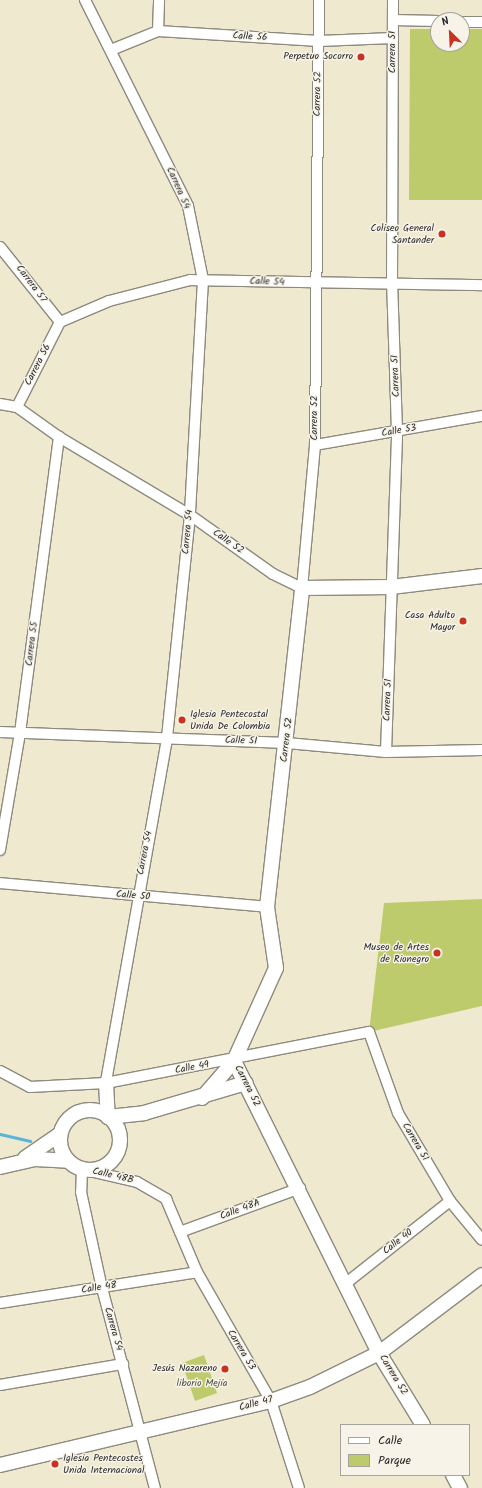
<!DOCTYPE html>
<meta charset="utf-8">
<style>
body{margin:0}
#map{position:relative;width:482px;height:1488px;overflow:hidden;background:#efe9d0;font-family:Kalam,sans-serif}
div>[style]{position:absolute}
.green>*{inset:0;background:#bdcb6d}
.stream>*{height:3px;margin:-1.5px;padding:0 1.5px;transform-origin:1.5px;border-radius:1.5px;background:#5bb5d9}
.roads{filter:drop-shadow(1px 0 #8d8a7e) drop-shadow(-1px 0 #8d8a7e) drop-shadow(0 1px #8d8a7e) drop-shadow(0 -1px #8d8a7e)}
.street>*{height:10px;margin:-5px;padding:0 5px;transform-origin:5px;border-radius:5px;background:#fff}
.secondary>*{height:14px;margin:-7px;padding:0 7px;transform-origin:7px;border-radius:7px;background:#fff}
.secondary>.ring{margin:-7px;padding:0;box-sizing:content-box;background:none;border:14px solid #fff;border-radius:50%}
.dots>*{width:11px;height:11px;translate:-50% -50%;box-sizing:border-box;border:2px solid #f7f3e8;border-radius:50%}
span{translate:-50% -50%;white-space:nowrap;text-align:center;line-height:1.15;-webkit-text-stroke:3px #f7f3e8;paint-order:stroke}
.street-label{font-size:10px;color:#2b2b2b}
.poi-label{font-size:10px;color:#2b2b2b}
.right{translate:-100% -50%;text-align:right}
.left{translate:0 -50%;text-align:left}
.park-label{font-size:10px;color:#50533c}
.legend{position:absolute;left:340px;top:1424px;width:130px;height:52px;box-sizing:border-box;background:#f7f3e8;border:1px solid #a5a39c;margin:0;padding:5px 7px;list-style:none;font-size:12px;color:#2b2b2b}
.legend li{display:flex;align-items:center;gap:8px;height:20px}
.legend b{width:20px;border:1px solid #a5a39c}
.north{position:absolute;left:430px;top:12px;width:40px;height:40px;box-sizing:border-box;background:#f7f3e8;border:1px solid #a5a39c;border-radius:50%;rotate:336deg;font-size:11px;font-weight:700;line-height:16px;text-align:center;color:#2b2b2b}
.north::after{content:'';display:block;margin:auto;width:14px;height:18px;background:#c8321e;clip-path:polygon(50% 0,100% 100%,50% 72%,0 100%)}
</style>
<div id="map">
<div class="green">
<i style="clip-path:polygon(410px 29px,438px 29px,438px 44px,462px 44px,462px 29px,482px 29px,482px 200px,409px 200px)"></i>
<i style="clip-path:polygon(482px 899px,482px 1006px,369px 1032px,384px 903px)"></i>
<i style="clip-path:polygon(204px 1355px,217px 1393px,195px 1401px,182px 1363px)"></i>
</div>
<div class="stream">
<i style="left:0;top:1134px;width:31px;rotate:13deg"></i>
</div>
<div class="roads">
<div class="street">
<i style="left:85px;top:0;width:230px;rotate:63.4deg"></i>
<i style="left:188px;top:206px;width:76px;rotate:78.5deg"></i>
<i style="left:203px;top:280px;width:235px;rotate:93.2deg"></i>
<i style="left:190px;top:515px;width:225px;rotate:95.9deg"></i>
<i style="left:167px;top:739px;width:349px;rotate:100.1deg"></i>
<i style="left:393px;top:20px;width:45px;rotate:1.3deg"></i>
<i style="left:462px;top:22px;width:20px"></i>
<i style="left:158px;top:31px;width:31px;rotate:-88deg"></i>
<i style="left:111px;top:50px;width:51px;rotate:-22deg"></i>
<i style="left:158px;top:31px;width:161px;rotate:3.6deg"></i>
<i style="left:319px;top:41px;width:74px;rotate:-2.3deg"></i>
<i style="left:0;top:247px;width:96px;rotate:51.3deg"></i>
<i style="left:60px;top:322px;width:53px;rotate:-23.2deg"></i>
<i style="left:109px;top:301px;width:84px;rotate:-14.5deg"></i>
<i style="left:190px;top:280px;width:292px;rotate:1deg"></i>
<i style="left:0;top:404px;width:17px;rotate:10deg"></i>
<i style="left:17px;top:407px;width:52px;rotate:35.5deg"></i>
<i style="left:59px;top:437px;width:152px;rotate:30.8deg"></i>
<i style="left:190px;top:515px;width:102px;rotate:35.4deg"></i>
<i style="left:273px;top:574px;width:32px;rotate:26deg"></i>
<i style="left:302px;top:588px;width:144px;rotate:-84.8deg"></i>
<i style="left:315px;top:445px;width:445px;rotate:-89.5deg"></i>
<i style="left:17px;top:407px;width:95px;rotate:-63.2deg"></i>
<i style="left:315px;top:445px;width:169px;rotate:-9.9deg"></i>
<i style="left:0;top:732px;width:287px;rotate:2.2deg"></i>
<i style="left:287px;top:743px;width:99px;rotate:5.2deg"></i>
<i style="left:386px;top:752px;width:96px;rotate:-1.2deg"></i>
<i style="left:386px;top:752px;width:321px;rotate:-88deg"></i>
<i style="left:397px;top:431px;width:147px;rotate:-91.9deg"></i>
<i style="left:392px;top:284px;width:284px;rotate:-89.8deg"></i>
<i style="left:0;top:850px;width:119px;rotate:-80.3deg"></i>
<i style="left:20px;top:733px;width:299px;rotate:-82.5deg"></i>
<i style="left:0;top:883px;width:268px;rotate:5.1deg"></i>
<i style="left:0;top:1071px;width:34px;rotate:28deg"></i>
<i style="left:30px;top:1087px;width:76px;rotate:-3deg"></i>
<i style="left:106px;top:1083px;width:268px;rotate:-11deg"></i>
<i style="left:369px;top:1032px;width:86px;rotate:70.3deg"></i>
<i style="left:398px;top:1113px;width:102px;rotate:59.4deg"></i>
<i style="left:450px;top:1201px;width:50px;rotate:50.6deg"></i>
<i style="left:82px;top:1169px;width:23px;rotate:92deg"></i>
<i style="left:81px;top:1192px;width:98px;rotate:77.7deg"></i>
<i style="left:102px;top:1288px;width:207px;rotate:75.2deg"></i>
<i style="left:85px;top:1170px;width:53px;rotate:13deg"></i>
<i style="left:137px;top:1182px;width:34px;rotate:30deg"></i>
<i style="left:166px;top:1199px;width:79px;rotate:67deg"></i>
<i style="left:197px;top:1272px;width:149px;rotate:60.2deg"></i>
<i style="left:271px;top:1401px;width:91px;rotate:72.2deg"></i>
<i style="left:180px;top:1232px;width:128px;rotate:-20.1deg"></i>
<i style="left:345px;top:1284px;width:134px;rotate:-38.3deg"></i>
<i style="left:0;top:1303px;width:199px;rotate:-8.9deg"></i>
<i style="left:0;top:1385px;width:125px;rotate:-9.7deg"></i>
</div>
<div class="secondary">
<i style="left:234px;top:1061px;width:326px;rotate:63.6deg"></i>
<i style="left:379px;top:1353px;width:84px;rotate:58.6deg"></i>
<i style="left:106px;top:1083px;width:34px;rotate:87deg"></i>
<i style="left:108px;top:1117px;width:36px;rotate:-6deg"></i>
<i style="left:144px;top:1113px;width:106px;rotate:-16.4deg"></i>
<i style="left:202px;top:1098px;width:49px;rotate:-49.1deg"></i>
<i style="left:234px;top:1061px;width:102px;rotate:-65.7deg"></i>
<i style="left:276px;top:968px;width:62px;rotate:-98.4deg"></i>
<i style="left:267px;top:907px;width:321px;rotate:-83.7deg"></i>
<i style="left:302px;top:588px;width:89px;rotate:-0.6deg"></i>
<i style="left:391px;top:587px;width:92px;rotate:-6.9deg"></i>
<i class="ring" style="left:60px;top:1110px;width:46px;height:46px"></i>
<i style="left:25px;top:1158px;width:42px;rotate:-34.4deg"></i>
<i style="left:0;top:1167px;width:36px;rotate:-13deg"></i>
<i style="left:35px;top:1159px;width:33px;rotate:3deg"></i>
<i style="left:0;top:1465px;width:278px;rotate:-13.3deg"></i>
<i style="left:271px;top:1401px;width:41px;rotate:-19.7deg"></i>
<i style="left:310px;top:1387px;width:77px;rotate:-26.2deg"></i>
<i style="left:379px;top:1353px;width:129px;rotate:-37.1deg"></i>
<i style="left:453px;top:1475px;width:15px;rotate:62deg"></i>
</div>
</div>
<div class="dots">
<i style="left:361px;top:57px;background:#c8321e"></i>
<i style="left:442px;top:234px;background:#c8321e"></i>
<i style="left:463px;top:621px;background:#c8321e"></i>
<i style="left:182px;top:720px;background:#c8321e"></i>
<i style="left:437px;top:953px;background:#c8321e"></i>
<i style="left:225px;top:1369px;background:#c8321e"></i>
<i style="left:55px;top:1464px;background:#c8321e"></i>
</div>
<div class="street-label">
<span style="left:250px;top:37px;rotate:3deg">Calle 56</span>
<span style="left:393px;top:52px;rotate:-90deg">Carrera 51</span>
<span style="left:318px;top:94px;rotate:-89deg">Carrera 52</span>
<span style="left:178px;top:188px;rotate:66deg">Carrera 54</span>
<span style="left:267px;top:282px;rotate:2deg">Calle 54</span>
<span style="left:31px;top:284px;rotate:53deg">Carrera 57</span>
<span style="left:38px;top:365px;rotate:-63deg">Carrera 56</span>
<span style="left:396px;top:376px;rotate:-92deg">Carrera 51</span>
<span style="left:315px;top:418px;rotate:-90deg">Carrera 52</span>
<span style="left:399px;top:431px;rotate:-10deg">Calle 53</span>
<span style="left:188px;top:532px;rotate:-85deg">Carrera 54</span>
<span style="left:228px;top:542px;rotate:35deg">Calle 52</span>
<span style="left:32px;top:644px;rotate:-83deg">Carrera 55</span>
<span style="left:388px;top:700px;rotate:-88deg">Carrera 51</span>
<span style="left:287px;top:740px;rotate:-83deg">Carrera 52</span>
<span style="left:241px;top:741px;rotate:2deg">Calle 51</span>
<span style="left:145px;top:853px;rotate:-79deg">Carrera 54</span>
<span style="left:133px;top:896px;rotate:5deg">Calle 50</span>
<span style="left:192px;top:1068px;rotate:-10deg">Calle 49</span>
<span style="left:247px;top:1086px;rotate:63deg">Carrera 52</span>
<span style="left:415px;top:1142px;rotate:59deg">Carrera 51</span>
<span style="left:113px;top:1176px;rotate:13deg">Calle 48B</span>
<span style="left:240px;top:1210px;rotate:-20deg">Calle 48A</span>
<span style="left:398px;top:1242px;rotate:-38deg">Calle 40</span>
<span style="left:99px;top:1288px;rotate:-9deg">Calle 48</span>
<span style="left:113px;top:1329px;rotate:74deg">Carrera 54</span>
<span style="left:241px;top:1350px;rotate:59deg">Carrera 53</span>
<span style="left:393px;top:1375px;rotate:59deg">Carrera 52</span>
<span style="left:256px;top:1404px;rotate:-15deg">Calle 47</span>
</div>
<div class="poi-label">
<span class="right" style="left:353px;top:57px">Perpetuo Socorro</span>
<span class="right" style="left:434px;top:234px">Coliseo General<br>Santander</span>
<span class="right" style="left:455px;top:621px">Casa Adulto<br>Mayor</span>
<span class="left" style="left:190px;top:720px">Iglesia Pentecostal<br>Unida De Colombia</span>
<span class="right" style="left:429px;top:953px">Museo de Artes<br>de Rionegro</span>
<span class="right" style="left:217px;top:1369px">Jesús Nazareno</span>
<span class="left" style="left:63px;top:1464px">Iglesia Pentecostes<br>Unida Internacional</span>
</div>
<div class="park-label">
<span style="left:202px;top:1384px">liborio Mejía</span>
</div>
<ul class="legend">
<li><b style="height:5px;background:#fff"></b>Calle</li>
<li><b style="height:11px;background:#bdcb6d"></b>Parque</li>
</ul>
<div class="north">N</div>
</div>
